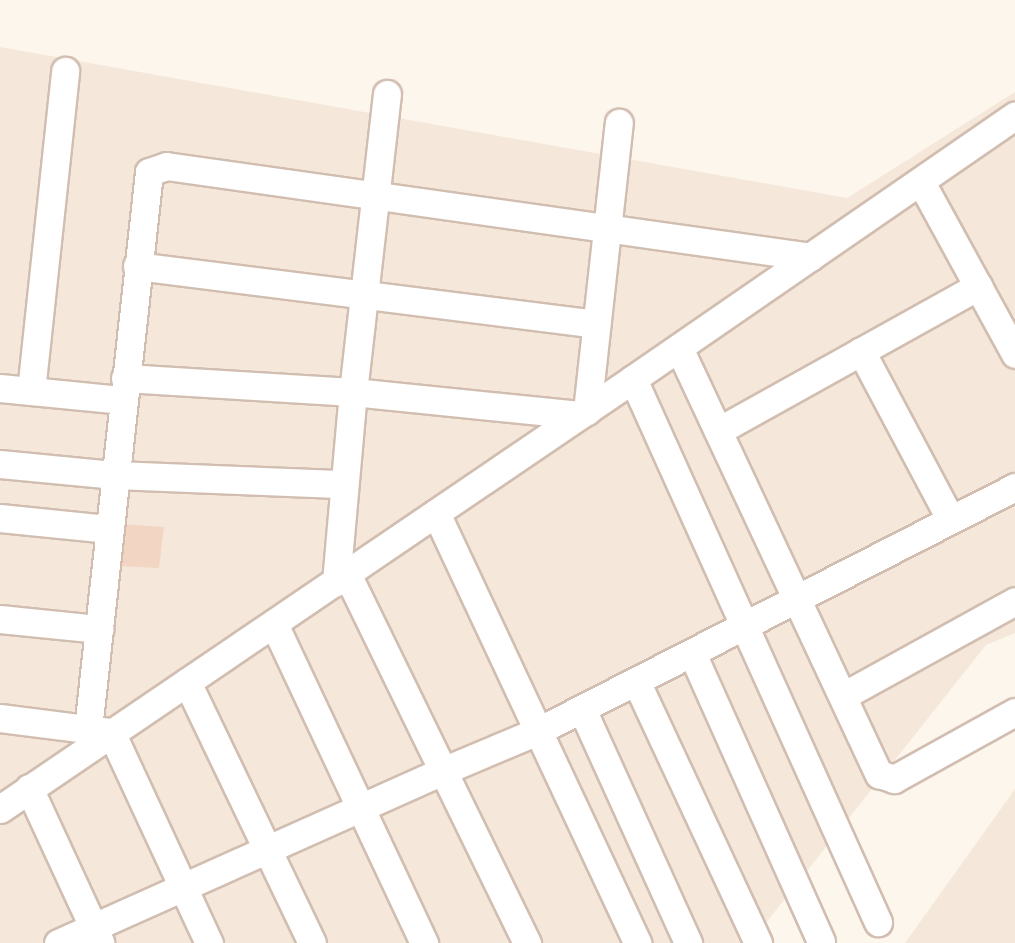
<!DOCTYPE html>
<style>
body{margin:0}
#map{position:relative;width:1015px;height:943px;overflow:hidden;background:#fdf6ec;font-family:Quicksand,sans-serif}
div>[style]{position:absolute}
.residential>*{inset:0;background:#f5e8da}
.building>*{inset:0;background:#f3d5c3}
.roads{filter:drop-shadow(2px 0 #d1beb0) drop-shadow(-2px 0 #d1beb0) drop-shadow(0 2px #d1beb0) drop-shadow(0 -2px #d1beb0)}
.minor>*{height:27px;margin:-13.5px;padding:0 13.5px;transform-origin:13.5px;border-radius:13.5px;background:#fff}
span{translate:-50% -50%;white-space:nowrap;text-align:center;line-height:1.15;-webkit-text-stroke:4.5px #fffaf3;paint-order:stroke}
</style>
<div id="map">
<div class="residential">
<i style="clip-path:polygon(0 47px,847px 198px,1015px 92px,1015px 633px,986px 645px,750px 943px,0 943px)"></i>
<i style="clip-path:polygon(1015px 789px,1015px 943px,905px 943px)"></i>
</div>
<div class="building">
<i style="clip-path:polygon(120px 524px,164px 527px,159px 568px,118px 566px)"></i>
</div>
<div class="roads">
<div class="minor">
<i style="left:921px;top:182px;width:196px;rotate:61.3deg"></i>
<i style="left:137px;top:266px;width:463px;rotate:7.2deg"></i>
<i style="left:679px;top:348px;width:471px;rotate:64.9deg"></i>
<i style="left:879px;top:774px;width:16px;rotate:18deg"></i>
<i style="left:894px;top:779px;width:138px;rotate:-29deg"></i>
<i style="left:861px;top:351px;width:191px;rotate:62deg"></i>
<i style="left:125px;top:378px;width:228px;rotate:3.5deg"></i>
<i style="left:353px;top:392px;width:228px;rotate:5.8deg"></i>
<i style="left:633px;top:379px;width:596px;rotate:65.72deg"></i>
<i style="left:0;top:388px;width:124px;rotate:5.6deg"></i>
<i style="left:31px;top:391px;width:322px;rotate:-83.9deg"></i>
<i style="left:587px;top:411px;width:290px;rotate:-83.7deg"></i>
<i style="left:718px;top:431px;width:298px;rotate:-29.1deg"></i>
<i style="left:0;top:464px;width:116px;rotate:5.5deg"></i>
<i style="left:115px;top:475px;width:229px;rotate:2.3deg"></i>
<i style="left:436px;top:513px;width:475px;rotate:64.9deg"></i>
<i style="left:0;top:518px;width:110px;rotate:5.8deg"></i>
<i style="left:347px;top:574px;width:411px;rotate:64deg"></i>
<i style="left:336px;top:582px;width:191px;rotate:-84.9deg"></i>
<i style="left:353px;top:392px;width:300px;rotate:-83.5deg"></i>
<i style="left:0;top:619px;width:100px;rotate:5.8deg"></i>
<i style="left:274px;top:624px;width:353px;rotate:64.8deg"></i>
<i style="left:692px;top:653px;width:316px;rotate:65.9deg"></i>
<i style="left:636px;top:681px;width:289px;rotate:65deg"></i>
<i style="left:187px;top:682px;width:289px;rotate:64.4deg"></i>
<i style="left:843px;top:696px;width:196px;rotate:-28.9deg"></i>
<i style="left:582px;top:709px;width:257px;rotate:65.6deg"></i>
<i style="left:0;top:718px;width:112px;rotate:7.2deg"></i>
<i style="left:111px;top:732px;width:233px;rotate:65.1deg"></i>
<i style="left:88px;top:729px;width:560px;rotate:-83.75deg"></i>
<i style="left:149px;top:172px;width:18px;rotate:-19deg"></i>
<i style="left:166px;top:166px;width:651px;rotate:8.03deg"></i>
<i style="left:29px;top:788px;width:170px;rotate:65.2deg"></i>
<i style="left:0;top:809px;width:765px;rotate:-34.19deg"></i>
<i style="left:633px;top:379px;width:464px;rotate:-34.6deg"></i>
<i style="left:58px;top:943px;width:424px;rotate:-24.1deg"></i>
<i style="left:445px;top:770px;width:101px;rotate:-22.8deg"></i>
<i style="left:538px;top:731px;width:536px;rotate:-27.09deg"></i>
</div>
</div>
</div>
